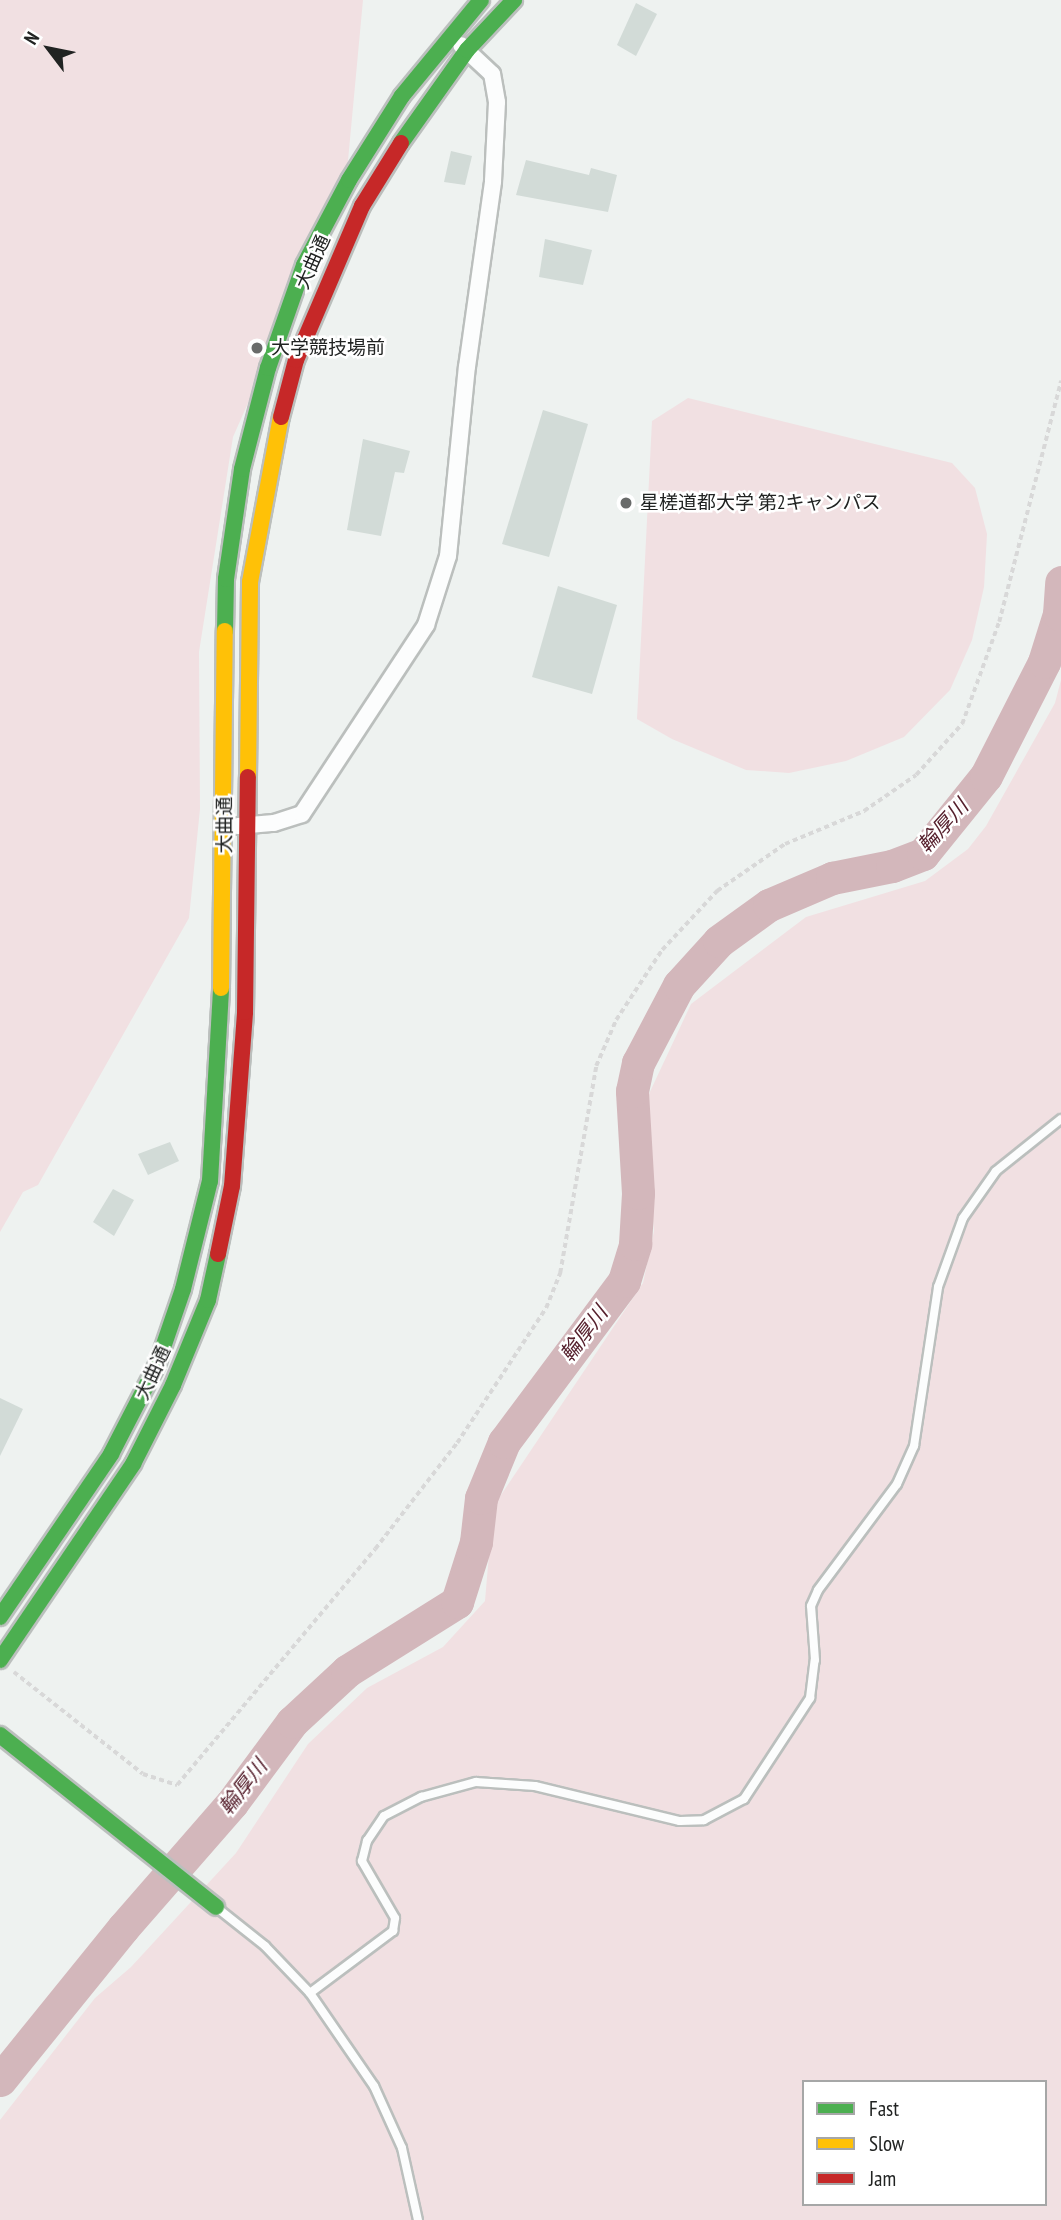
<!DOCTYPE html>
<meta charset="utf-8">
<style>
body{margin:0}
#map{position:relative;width:1061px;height:2220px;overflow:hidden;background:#eef2f0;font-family:"PT Sans Narrow","Noto Sans JP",sans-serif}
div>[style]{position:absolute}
.green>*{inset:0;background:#f1e0e2}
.river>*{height:33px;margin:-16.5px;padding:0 16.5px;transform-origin:16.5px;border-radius:16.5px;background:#d3b7bb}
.building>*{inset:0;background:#d2dbd7}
.path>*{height:3.5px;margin-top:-1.75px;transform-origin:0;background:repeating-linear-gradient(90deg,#d8d8d8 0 5px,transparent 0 8.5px)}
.roads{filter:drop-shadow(2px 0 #bbbfbd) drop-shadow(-2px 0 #bbbfbd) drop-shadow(0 2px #bbbfbd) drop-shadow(0 -2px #bbbfbd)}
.lane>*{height:8px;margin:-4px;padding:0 4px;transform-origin:4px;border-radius:4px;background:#fcfdfd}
.street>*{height:16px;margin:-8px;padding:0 8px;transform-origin:8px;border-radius:8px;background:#fcfdfd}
.fast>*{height:16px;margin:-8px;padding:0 8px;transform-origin:8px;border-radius:8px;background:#4caf50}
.slow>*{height:16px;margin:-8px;padding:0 8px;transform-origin:8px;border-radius:8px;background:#ffc107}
.jam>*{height:16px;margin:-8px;padding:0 8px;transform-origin:8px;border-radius:8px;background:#c62828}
.dots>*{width:19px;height:19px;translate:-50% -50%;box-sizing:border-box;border:4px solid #fff;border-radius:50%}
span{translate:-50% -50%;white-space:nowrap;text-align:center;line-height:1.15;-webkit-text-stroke:5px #fff;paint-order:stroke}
.street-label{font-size:19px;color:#212322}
.poi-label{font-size:19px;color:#212322}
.left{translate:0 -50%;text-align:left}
.water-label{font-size:21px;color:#56202d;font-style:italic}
.legend{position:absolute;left:802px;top:2080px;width:245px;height:126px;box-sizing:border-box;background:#fff;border:2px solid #a6a7a7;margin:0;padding:9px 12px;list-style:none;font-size:21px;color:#212322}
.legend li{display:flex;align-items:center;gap:14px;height:35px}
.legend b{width:35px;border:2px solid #a6a7a7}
.north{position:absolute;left:14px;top:14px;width:70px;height:70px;-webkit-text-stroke:5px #fff;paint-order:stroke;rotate:302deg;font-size:19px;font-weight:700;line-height:28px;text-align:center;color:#212322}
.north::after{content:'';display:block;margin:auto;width:24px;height:32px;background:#212322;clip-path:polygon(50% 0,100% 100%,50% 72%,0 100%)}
</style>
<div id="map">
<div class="green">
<i style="clip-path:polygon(0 0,363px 0,346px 182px,233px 437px,199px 652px,200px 809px,189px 918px,38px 1185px,23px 1192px,0 1232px)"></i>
<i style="clip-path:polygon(688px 398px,952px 463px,975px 488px,987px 534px,984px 587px,972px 640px,950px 690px,904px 737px,846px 761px,789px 773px,746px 770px,672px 739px,637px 719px,652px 421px)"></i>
<i style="clip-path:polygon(evenodd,1061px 680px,1061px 2220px,0 2220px,0 2120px,95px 1998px,131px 1967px,236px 1853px,308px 1744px,367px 1688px,443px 1647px,485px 1601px,493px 1507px,643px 1283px,654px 1231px,641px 1111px,691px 1004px,806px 917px,925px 881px,968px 849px,986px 826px,1055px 703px,1061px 680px,804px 2082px,1045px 2082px,1045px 2204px,804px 2204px,804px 2082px)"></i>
</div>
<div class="river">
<i style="left:0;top:2080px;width:196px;rotate:-51deg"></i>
<i style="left:123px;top:1928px;width:166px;rotate:-48.9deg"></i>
<i style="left:232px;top:1803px;width:101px;rotate:-53.5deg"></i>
<i style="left:292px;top:1722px;width:75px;rotate:-42.8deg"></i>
<i style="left:347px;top:1671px;width:130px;rotate:-32.1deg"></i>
<i style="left:457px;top:1602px;width:63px;rotate:-72.4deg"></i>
<i style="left:476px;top:1542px;width:44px;rotate:-83.5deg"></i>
<i style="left:481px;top:1498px;width:61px;rotate:-67.7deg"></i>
<i style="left:504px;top:1442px;width:201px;rotate:-53.3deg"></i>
<i style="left:624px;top:1281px;width:39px;rotate:-73deg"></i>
<i style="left:635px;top:1244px;width:51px;rotate:-86.6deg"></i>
<i style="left:638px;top:1193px;width:102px;rotate:-93.4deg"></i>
<i style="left:632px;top:1091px;width:29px;rotate:-78deg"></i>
<i style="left:638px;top:1063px;width:88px;rotate:-62.3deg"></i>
<i style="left:679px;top:985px;width:59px;rotate:-47.7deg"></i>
<i style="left:719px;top:941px;width:62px;rotate:-35.8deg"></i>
<i style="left:769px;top:905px;width:69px;rotate:-23.2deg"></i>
<i style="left:832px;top:878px;width:61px;rotate:-11.3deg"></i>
<i style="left:892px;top:866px;width:33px;rotate:-21deg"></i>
<i style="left:923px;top:854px;width:100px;rotate:-51.1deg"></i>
<i style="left:986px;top:776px;width:128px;rotate:-63deg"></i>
<i style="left:1044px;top:662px;width:50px;rotate:-72.6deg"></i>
<i style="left:1059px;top:614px;width:32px;rotate:-86deg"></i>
</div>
<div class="building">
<i style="clip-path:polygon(636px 3px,657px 14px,636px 56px,617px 45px)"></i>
<i style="clip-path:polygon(451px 151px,472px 156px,465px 185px,444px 182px)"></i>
<i style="clip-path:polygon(526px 160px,589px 175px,591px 168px,617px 175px,608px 212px,516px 195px)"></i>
<i style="clip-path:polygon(545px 239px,592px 250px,583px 285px,539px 277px)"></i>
<i style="clip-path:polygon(543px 410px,588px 424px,549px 557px,502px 544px)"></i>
<i style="clip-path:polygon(363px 439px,410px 451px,404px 473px,395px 472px,381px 536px,347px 530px)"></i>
<i style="clip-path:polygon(558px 586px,617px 605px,592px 694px,532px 677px)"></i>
<i style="clip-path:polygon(170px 1142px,179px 1161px,148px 1175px,138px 1154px)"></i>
<i style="clip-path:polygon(113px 1189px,134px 1200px,114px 1236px,93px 1222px)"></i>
<i style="clip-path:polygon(0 1398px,23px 1409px,0 1456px)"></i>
</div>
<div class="path">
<i style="left:14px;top:1672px;width:164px;rotate:38.3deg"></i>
<i style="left:143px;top:1774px;width:36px;rotate:18deg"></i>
<i style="left:177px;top:1785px;width:308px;rotate:-50deg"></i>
<i style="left:375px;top:1549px;width:134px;rotate:-52.3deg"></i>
<i style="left:457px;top:1443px;width:162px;rotate:-56.6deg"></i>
<i style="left:546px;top:1308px;width:38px;rotate:-68deg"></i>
<i style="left:560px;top:1273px;width:210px;rotate:-80.1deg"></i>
<i style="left:596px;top:1066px;width:50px;rotate:-66.5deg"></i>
<i style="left:616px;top:1020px;width:84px;rotate:-56.7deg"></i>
<i style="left:662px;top:950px;width:81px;rotate:-47deg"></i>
<i style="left:717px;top:891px;width:83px;rotate:-34.7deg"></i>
<i style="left:785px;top:844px;width:86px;rotate:-22.7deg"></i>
<i style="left:864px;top:811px;width:63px;rotate:-34.7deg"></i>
<i style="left:916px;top:775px;width:69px;rotate:-48deg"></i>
<i style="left:962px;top:724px;width:109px;rotate:-70.1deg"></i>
<i style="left:999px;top:622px;width:249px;rotate:-75.6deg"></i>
</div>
<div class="roads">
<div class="lane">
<i style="left:216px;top:1907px;width:63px;rotate:38.5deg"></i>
<i style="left:265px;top:1946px;width:65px;rotate:46.2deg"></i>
<i style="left:310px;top:1993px;width:113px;rotate:55.5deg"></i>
<i style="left:374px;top:2086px;width:68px;rotate:65.7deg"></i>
<i style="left:402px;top:2148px;width:74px;rotate:77.5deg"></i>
<i style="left:310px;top:1993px;width:104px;rotate:-36.8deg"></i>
<i style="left:393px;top:1931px;width:13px;rotate:-81deg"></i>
<i style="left:395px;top:1918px;width:66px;rotate:-120.1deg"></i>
<i style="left:362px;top:1861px;width:21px;rotate:-76deg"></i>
<i style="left:367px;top:1841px;width:30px;rotate:-56deg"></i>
<i style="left:384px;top:1816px;width:42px;rotate:-27.2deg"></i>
<i style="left:421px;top:1797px;width:57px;rotate:-15.3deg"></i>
<i style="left:476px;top:1782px;width:59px;rotate:3.9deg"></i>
<i style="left:535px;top:1786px;width:149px;rotate:13.6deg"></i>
<i style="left:680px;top:1821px;width:24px;rotate:-2deg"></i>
<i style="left:704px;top:1820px;width:45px;rotate:-27.7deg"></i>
<i style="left:744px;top:1799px;width:121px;rotate:-56.8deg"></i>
<i style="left:810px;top:1698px;width:38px;rotate:-83deg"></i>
<i style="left:815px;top:1660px;width:54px;rotate:-94.2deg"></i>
<i style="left:811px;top:1606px;width:17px;rotate:-66deg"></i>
<i style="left:818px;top:1590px;width:132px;rotate:-53.3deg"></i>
<i style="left:897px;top:1484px;width:42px;rotate:-65.9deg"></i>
<i style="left:914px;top:1446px;width:161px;rotate:-81.4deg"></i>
<i style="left:938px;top:1287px;width:73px;rotate:-70.1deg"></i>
<i style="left:963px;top:1218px;width:57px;rotate:-54.9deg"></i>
<i style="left:996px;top:1171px;width:83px;rotate:-38.7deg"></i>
</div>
<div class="street">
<i style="left:238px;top:826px;width:36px;rotate:-5deg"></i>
<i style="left:274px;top:823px;width:29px;rotate:-18deg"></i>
<i style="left:302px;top:814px;width:226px;rotate:-56.7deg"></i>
<i style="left:426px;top:625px;width:72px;rotate:-72.3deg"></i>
<i style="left:448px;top:556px;width:190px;rotate:-84.3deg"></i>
<i style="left:467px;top:367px;width:188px;rotate:-82deg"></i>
<i style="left:493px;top:181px;width:79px;rotate:-87.1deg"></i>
<i style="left:497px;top:102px;width:28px;rotate:-100deg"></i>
<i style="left:492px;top:74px;width:42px;rotate:-136.9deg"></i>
</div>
<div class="fast">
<i style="left:401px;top:143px;width:114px;rotate:-54.6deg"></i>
<i style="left:467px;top:50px;width:69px;rotate:-46.8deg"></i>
<i style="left:225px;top:631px;width:52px;rotate:-88.9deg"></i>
<i style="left:226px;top:579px;width:111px;rotate:-81.7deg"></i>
<i style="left:242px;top:469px;width:104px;rotate:-75.6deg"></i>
<i style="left:268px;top:368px;width:109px;rotate:-70.7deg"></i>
<i style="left:304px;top:265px;width:96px;rotate:-62.1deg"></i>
<i style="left:349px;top:180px;width:99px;rotate:-57.8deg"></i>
<i style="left:402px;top:96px;width:124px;rotate:-50.5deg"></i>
<i style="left:0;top:1617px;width:197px;rotate:-55.7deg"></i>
<i style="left:111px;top:1454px;width:100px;rotate:-62.7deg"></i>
<i style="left:157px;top:1365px;width:80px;rotate:-71.1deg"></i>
<i style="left:183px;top:1289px;width:111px;rotate:-76deg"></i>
<i style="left:210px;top:1181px;width:193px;rotate:-86.7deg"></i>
<i style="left:0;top:1660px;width:237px;rotate:-55.8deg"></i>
<i style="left:133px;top:1464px;width:89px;rotate:-63.1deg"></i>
<i style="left:173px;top:1385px;width:92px;rotate:-67.6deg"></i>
<i style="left:208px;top:1300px;width:47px;rotate:-77.7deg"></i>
<i style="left:0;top:1735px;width:276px;rotate:38.5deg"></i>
</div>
<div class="slow">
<i style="left:248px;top:777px;width:195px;rotate:-89.4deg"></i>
<i style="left:250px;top:582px;width:168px;rotate:-79.4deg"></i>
<i style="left:221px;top:988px;width:357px;rotate:-89.4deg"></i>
</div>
<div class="jam">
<i style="left:281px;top:417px;width:59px;rotate:-75.3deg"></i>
<i style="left:296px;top:360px;width:168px;rotate:-66.8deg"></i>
<i style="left:362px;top:206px;width:74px;rotate:-58.2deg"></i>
<i style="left:218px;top:1254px;width:69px;rotate:-78.4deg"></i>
<i style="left:232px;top:1186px;width:174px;rotate:-85.7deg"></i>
<i style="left:245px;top:1012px;width:235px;rotate:-89.3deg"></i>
</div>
</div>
<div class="dots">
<i style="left:257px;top:348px;background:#696b6a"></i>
<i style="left:626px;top:503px;background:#696b6a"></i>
</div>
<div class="street-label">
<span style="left:313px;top:262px;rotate:-66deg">大曲通</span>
<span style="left:225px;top:825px;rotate:-90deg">大曲通</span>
<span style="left:153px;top:1373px;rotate:-65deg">大曲通</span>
</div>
<div class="poi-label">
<span class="left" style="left:271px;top:348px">大学競技場前</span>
<span class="left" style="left:640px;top:503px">星槎道都大学 第2キャンパス</span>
</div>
<div class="water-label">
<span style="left:943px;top:826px;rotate:-48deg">輪厚川</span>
<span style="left:584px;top:1334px;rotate:-53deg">輪厚川</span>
<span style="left:243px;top:1787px;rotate:-52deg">輪厚川</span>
</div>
<ul class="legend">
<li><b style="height:9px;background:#4caf50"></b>Fast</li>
<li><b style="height:9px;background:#ffc107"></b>Slow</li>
<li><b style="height:9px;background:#c62828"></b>Jam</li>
</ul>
<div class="north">N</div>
</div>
